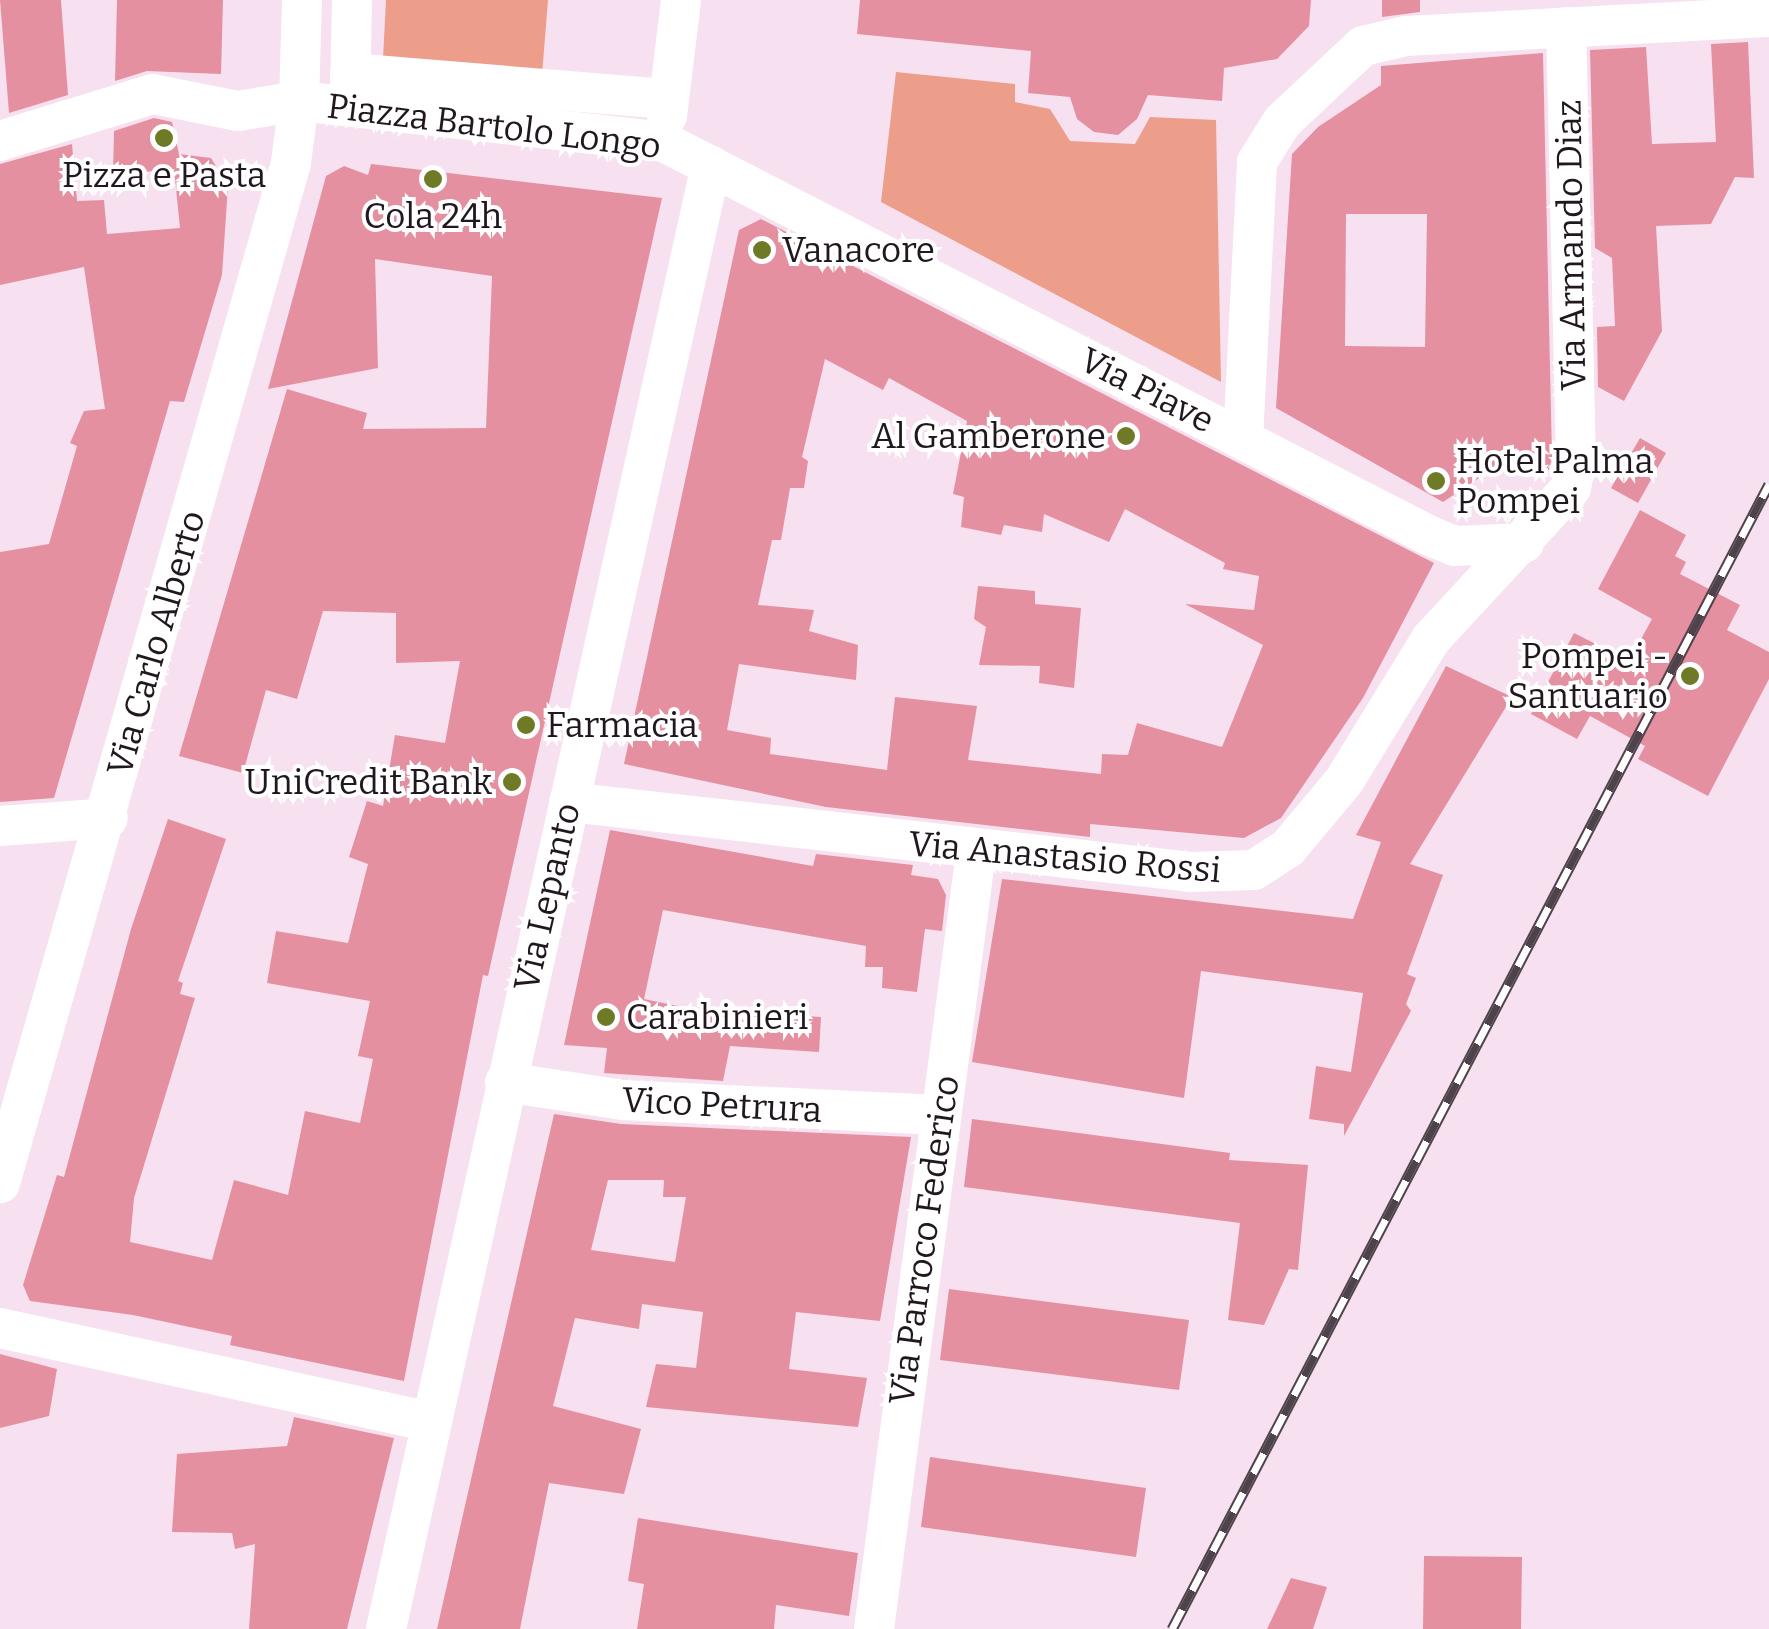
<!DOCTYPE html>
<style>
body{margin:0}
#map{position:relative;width:1769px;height:1629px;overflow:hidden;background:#f7e0ef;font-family:Bitter,serif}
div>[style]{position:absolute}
.green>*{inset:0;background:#ec9e8b}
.building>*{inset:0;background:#e590a1}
.minor>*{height:40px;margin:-20px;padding:0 20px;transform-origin:20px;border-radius:20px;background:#fff}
.rail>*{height:11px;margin-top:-5.5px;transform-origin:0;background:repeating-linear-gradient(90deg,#fff 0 22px,#4e434b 0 44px);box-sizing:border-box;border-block:2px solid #4e434b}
.dots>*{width:28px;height:28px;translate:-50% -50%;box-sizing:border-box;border:5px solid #fff;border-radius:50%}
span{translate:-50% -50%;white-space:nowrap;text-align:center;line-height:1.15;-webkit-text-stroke:8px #fff;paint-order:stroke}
.street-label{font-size:35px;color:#20181e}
.poi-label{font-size:35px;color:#20181e}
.left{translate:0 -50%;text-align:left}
.right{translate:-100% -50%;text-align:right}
</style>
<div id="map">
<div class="green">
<i style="clip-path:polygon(386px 0,548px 0,542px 75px,383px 59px)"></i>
<i style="clip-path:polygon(896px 72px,1015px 84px,1015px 102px,1050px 109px,1070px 141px,1135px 144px,1150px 117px,1216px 120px,1221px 382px,881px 202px)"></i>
</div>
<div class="building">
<i style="clip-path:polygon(0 0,61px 0,68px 95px,9px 113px)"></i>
<i style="clip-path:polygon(117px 0,223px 0,221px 74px,147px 71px,115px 81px)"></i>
<i style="clip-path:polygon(860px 0,1311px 0,1309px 26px,1277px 59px,1224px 68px,1222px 101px,1148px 95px,1137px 119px,1118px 135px,1094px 132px,1077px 119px,1070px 97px,1028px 93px,1031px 51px,857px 34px)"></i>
<i style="clip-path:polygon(1382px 0,1420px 0,1420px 12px,1382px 17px)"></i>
<i style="clip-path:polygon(1748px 42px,1754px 178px,1735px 177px,1711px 224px,1656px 226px,1662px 331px,1624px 401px,1598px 387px,1597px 327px,1615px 326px,1612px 258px,1595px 248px,1590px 50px,1646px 47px,1652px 144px,1716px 142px,1711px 44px)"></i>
<i style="clip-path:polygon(evenodd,1543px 53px,1552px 457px,1549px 470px,1506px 460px,1443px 502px,1276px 408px,1292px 154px,1318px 127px,1381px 85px,1381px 66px,1543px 53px,1346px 214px,1427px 214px,1425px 347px,1345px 346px,1346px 214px)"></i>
<i style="clip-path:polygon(154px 118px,172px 122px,179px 154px,211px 158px,228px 186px,222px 275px,184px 402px,170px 401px,54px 798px,0 802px,0 552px,49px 544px,77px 446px,70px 443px,84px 411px,105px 409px,84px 267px,0 285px,0 164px,72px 144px,77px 201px,104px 200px,107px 234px,180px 228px,174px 169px,113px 175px,114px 131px)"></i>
<i style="clip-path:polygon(371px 164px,662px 198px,488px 976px,483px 975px,404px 1381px,230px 1345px,232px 1336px,133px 1315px,30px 1301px,23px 1285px,57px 1175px,64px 1177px,131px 929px,168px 819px,226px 839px,178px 981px,183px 983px,180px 994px,195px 998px,134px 1198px,130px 1242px,212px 1260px,234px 1180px,288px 1195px,305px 1111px,360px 1123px,373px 1059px,358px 1056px,370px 1001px,267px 983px,276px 931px,348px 943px,368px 864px,349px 857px,367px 801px,383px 806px,395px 735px,445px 743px,460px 661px,396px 663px,396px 613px,323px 611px,297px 699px,266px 690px,243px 773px,179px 756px,287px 389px,367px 413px,363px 429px,486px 428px,492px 276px,375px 259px,378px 368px,268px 389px,326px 176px,344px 166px,368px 175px)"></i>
<i style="clip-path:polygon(evenodd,761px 219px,1434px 563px,1363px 698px,1281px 818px,1244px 838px,1090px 824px,1090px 837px,826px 807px,624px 764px,739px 230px,761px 219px,825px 359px,883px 390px,889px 378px,967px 421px,953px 494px,964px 497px,961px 527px,1001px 535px,1004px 525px,1042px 532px,1044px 514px,1109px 542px,1125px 509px,1225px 563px,1223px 569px,1259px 576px,1254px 610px,1185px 604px,1263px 645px,1222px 747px,1137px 723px,1128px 755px,1102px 754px,1101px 774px,968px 760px,977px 706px,895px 697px,887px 770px,770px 754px,771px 738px,727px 730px,739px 664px,856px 680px,858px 645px,809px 631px,814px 610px,758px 605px,772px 540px,781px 540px,790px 488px,804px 488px,808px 461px,802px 457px,825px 359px)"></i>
<i style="clip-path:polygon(1640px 438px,1666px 453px,1638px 503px,1611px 488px)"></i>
<i style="clip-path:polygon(1640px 510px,1686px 535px,1675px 556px,1686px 562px,1680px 574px,1740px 605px,1727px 630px,1769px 652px,1769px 679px,1708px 796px,1638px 759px,1645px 746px,1590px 716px,1577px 739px,1531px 714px,1574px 633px,1629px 661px,1652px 619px,1598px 589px)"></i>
<i style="clip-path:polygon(978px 586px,1035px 591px,1035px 604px,1081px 608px,1074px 688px,1039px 683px,1040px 666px,979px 665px,986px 627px,974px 619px)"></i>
<i style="clip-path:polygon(1446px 666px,1512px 697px,1410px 864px,1443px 875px,1407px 974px,1416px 978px,1406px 1004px,1411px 1011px,1344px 1136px,1344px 1124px,1309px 1119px,1316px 1066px,1351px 1072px,1363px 993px,1201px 971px,1184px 1098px,972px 1062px,1002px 879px,1353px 919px,1381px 842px,1356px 835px)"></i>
<i style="clip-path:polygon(610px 830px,813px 866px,816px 854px,913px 865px,911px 875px,938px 879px,946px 895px,942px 931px,925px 929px,917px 992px,882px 988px,883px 967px,865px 967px,866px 946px,663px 910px,644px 999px,754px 1022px,754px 1013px,821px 1017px,819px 1052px,730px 1046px,723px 1081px,604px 1073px,607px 1048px,564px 1045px)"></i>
<i style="clip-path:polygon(evenodd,554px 1114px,621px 1124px,911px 1137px,880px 1321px,796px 1312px,789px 1369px,867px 1378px,858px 1427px,646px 1407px,656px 1364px,696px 1368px,703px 1312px,642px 1304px,639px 1329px,575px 1318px,553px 1406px,641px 1429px,624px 1494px,549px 1483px,520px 1629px,437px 1629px,554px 1114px,608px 1180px,664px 1180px,663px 1197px,686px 1197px,675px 1262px,591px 1250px,608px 1180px)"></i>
<i style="clip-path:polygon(972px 1119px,1230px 1153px,1229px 1160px,1308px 1165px,1298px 1270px,1289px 1269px,1264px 1325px,1228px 1320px,1240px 1223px,964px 1187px)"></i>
<i style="clip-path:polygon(949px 1289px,1189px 1320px,1179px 1390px,940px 1360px)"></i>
<i style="clip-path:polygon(0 1354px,57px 1369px,49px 1416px,0 1428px)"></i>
<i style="clip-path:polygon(294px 1417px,394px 1438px,347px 1629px,249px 1629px,255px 1544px,235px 1549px,232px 1533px,172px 1532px,177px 1454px,287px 1446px)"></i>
<i style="clip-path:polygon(930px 1457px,1146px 1488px,1136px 1557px,921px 1527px)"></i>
<i style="clip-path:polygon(638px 1518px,858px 1553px,849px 1616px,776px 1605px,774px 1629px,637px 1629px,644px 1584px,628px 1581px)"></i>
<i style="clip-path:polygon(1424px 1556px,1522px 1557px,1521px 1629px,1423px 1629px)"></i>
<i style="clip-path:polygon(1291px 1578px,1327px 1587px,1313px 1629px,1267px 1629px)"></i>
</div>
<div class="minor">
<i style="left:302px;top:0;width:101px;rotate:91.7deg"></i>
<i style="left:299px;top:101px;width:367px;rotate:6.4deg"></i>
<i style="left:664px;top:142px;width:861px;rotate:27.22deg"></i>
<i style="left:1430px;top:536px;width:27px;rotate:22deg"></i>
<i style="left:1455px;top:546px;width:69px;rotate:-2.5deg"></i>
<i style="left:350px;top:73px;width:320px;rotate:4.7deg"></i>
<i style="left:350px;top:96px;width:96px;rotate:-88.8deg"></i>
<i style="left:667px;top:116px;width:117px;rotate:-83.1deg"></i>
<i style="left:0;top:141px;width:160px;rotate:-17.1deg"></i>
<i style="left:153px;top:94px;width:87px;rotate:11.3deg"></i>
<i style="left:238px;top:111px;width:62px;rotate:-9.3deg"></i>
<i style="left:299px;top:101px;width:63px;rotate:97.4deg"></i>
<i style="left:291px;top:163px;width:1061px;rotate:105.92deg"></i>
<i style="left:1243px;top:440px;width:278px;rotate:-87.1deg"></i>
<i style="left:1257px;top:162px;width:47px;rotate:-58deg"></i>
<i style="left:1282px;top:122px;width:111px;rotate:-43.2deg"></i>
<i style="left:1363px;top:46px;width:44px;rotate:-13.1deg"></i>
<i style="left:1406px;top:36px;width:363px;rotate:-3deg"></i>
<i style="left:569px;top:802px;width:625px;rotate:6.43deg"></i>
<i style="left:1190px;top:872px;width:64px;rotate:-1.8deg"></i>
<i style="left:1254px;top:870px;width:40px;rotate:-32.9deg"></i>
<i style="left:1288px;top:848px;width:87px;rotate:-50.1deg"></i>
<i style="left:1344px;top:781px;width:167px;rotate:-58.5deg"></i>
<i style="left:1431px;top:639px;width:206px;rotate:-47.2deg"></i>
<i style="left:1571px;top:488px;width:25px;rotate:-79deg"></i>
<i style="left:1576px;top:463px;width:436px;rotate:-91.3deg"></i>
<i style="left:0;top:826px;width:108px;rotate:-4.2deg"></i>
<i style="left:505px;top:1082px;width:118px;rotate:8.7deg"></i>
<i style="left:622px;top:1100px;width:318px;rotate:2.7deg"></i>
<i style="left:0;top:1328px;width:440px;rotate:12.3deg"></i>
<i style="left:386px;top:1629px;width:1499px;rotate:-77.48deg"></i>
<i style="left:874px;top:1629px;width:784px;rotate:-82.52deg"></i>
</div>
<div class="rail">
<i style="left:1172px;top:1629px;width:1291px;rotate:-62.46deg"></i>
</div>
<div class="dots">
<i style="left:164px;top:138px;background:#6f7a26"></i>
<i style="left:433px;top:179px;background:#6f7a26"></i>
<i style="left:762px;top:250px;background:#6f7a26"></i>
<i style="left:1126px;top:436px;background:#6f7a26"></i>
<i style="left:1436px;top:481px;background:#6f7a26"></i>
<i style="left:1690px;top:676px;background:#6f7a26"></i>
<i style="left:526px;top:725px;background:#6f7a26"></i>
<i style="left:512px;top:782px;background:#6f7a26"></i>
<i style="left:606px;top:1017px;background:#6f7a26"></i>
</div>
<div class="street-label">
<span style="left:494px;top:126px;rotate:7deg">Piazza Bartolo Longo</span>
<span style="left:1571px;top:245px;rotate:-91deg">Via Armando Diaz</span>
<span style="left:1147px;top:390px;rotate:27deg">Via Piave</span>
<span style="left:156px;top:643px;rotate:-74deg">Via Carlo Alberto</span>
<span style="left:1065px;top:857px;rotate:5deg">Via Anastasio Rossi</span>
<span style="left:547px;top:897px;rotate:-77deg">Via Lepanto</span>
<span style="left:722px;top:1105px;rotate:3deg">Vico Petrura</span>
<span style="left:924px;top:1240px;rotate:-82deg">Via Parroco Federico</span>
</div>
<div class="poi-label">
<span style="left:164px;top:175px">Pizza e Pasta</span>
<span style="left:433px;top:216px">Cola 24h</span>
<span class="left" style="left:782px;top:250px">Vanacore</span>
<span class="right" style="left:1106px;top:436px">Al Gamberone</span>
<span class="left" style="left:1456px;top:481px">Hotel Palma<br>Pompei</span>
<span class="right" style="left:1668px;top:676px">Pompei -<br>Santuario</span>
<span class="left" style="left:546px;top:725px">Farmacia</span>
<span class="right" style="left:492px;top:782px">UniCredit Bank</span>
<span class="left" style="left:626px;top:1017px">Carabinieri</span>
</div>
</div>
